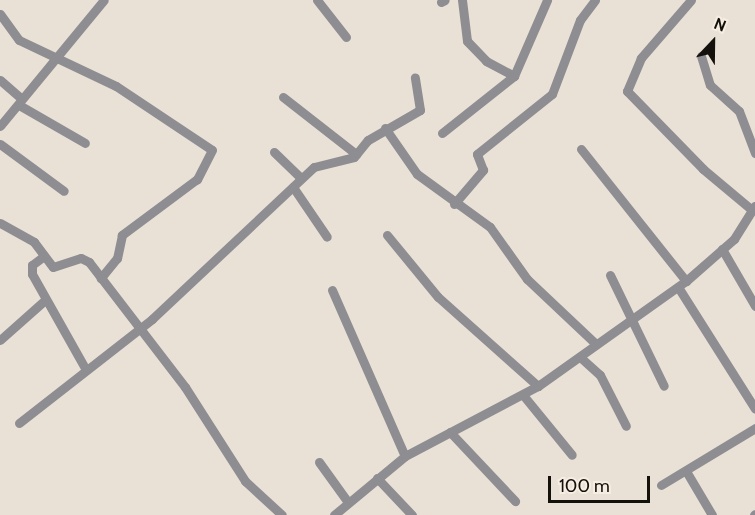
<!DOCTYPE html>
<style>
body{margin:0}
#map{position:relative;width:755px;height:515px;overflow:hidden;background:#e9e0d6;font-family:Cabin,sans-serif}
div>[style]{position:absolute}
.minor>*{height:9px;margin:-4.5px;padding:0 4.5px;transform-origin:4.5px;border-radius:4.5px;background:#8d8d92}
span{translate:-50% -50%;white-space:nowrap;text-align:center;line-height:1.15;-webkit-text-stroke:4.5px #f6eee3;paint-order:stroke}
.north{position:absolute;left:683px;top:12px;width:60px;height:60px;-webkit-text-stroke:4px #f6eee3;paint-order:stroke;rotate:22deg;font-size:16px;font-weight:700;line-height:24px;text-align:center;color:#14110d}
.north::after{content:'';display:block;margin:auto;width:21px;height:27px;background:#14110d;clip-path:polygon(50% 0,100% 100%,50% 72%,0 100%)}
.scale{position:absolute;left:548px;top:476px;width:102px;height:27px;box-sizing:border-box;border:3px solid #14110d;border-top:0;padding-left:8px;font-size:18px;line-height:21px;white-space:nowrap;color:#14110d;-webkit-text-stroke:4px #f6eee3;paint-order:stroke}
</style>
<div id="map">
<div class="minor">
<i style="left:317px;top:0;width:47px;rotate:51.9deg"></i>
<i style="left:462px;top:0;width:41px;rotate:83deg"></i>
<i style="left:467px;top:41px;width:28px;rotate:46deg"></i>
<i style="left:486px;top:61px;width:32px;rotate:28deg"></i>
<i style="left:691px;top:0;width:77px;rotate:130.8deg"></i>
<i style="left:641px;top:58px;width:36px;rotate:113deg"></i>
<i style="left:627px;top:91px;width:109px;rotate:45.7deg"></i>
<i style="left:703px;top:169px;width:64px;rotate:39.9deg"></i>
<i style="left:441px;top:2px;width:4px;rotate:-27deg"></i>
<i style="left:0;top:14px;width:32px;rotate:54deg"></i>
<i style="left:19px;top:40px;width:107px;rotate:25.4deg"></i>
<i style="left:116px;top:86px;width:115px;rotate:33.7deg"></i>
<i style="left:212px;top:150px;width:33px;rotate:117deg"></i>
<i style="left:197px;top:179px;width:94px;rotate:143.3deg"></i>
<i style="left:122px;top:235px;width:24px;rotate:102deg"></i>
<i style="left:117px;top:258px;width:26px;rotate:129deg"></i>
<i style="left:701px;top:56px;width:30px;rotate:73deg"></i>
<i style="left:710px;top:85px;width:39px;rotate:42deg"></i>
<i style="left:739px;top:111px;width:45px;rotate:69.1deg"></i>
<i style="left:0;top:80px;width:28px;rotate:41deg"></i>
<i style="left:283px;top:97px;width:93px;rotate:38deg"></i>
<i style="left:19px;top:105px;width:76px;rotate:29.9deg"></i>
<i style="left:0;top:126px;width:163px;rotate:-50.5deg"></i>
<i style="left:385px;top:128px;width:56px;rotate:55.2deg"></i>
<i style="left:417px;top:174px;width:90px;rotate:36deg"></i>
<i style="left:490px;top:227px;width:64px;rotate:54.6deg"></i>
<i style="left:527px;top:279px;width:95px;rotate:43.3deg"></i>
<i style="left:442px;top:133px;width:92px;rotate:-38.4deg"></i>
<i style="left:514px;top:76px;width:83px;rotate:-66.5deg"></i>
<i style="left:0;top:144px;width:79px;rotate:36.3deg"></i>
<i style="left:581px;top:149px;width:169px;rotate:51.5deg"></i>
<i style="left:274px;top:152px;width:37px;rotate:44deg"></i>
<i style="left:293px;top:187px;width:60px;rotate:55.8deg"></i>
<i style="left:454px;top:204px;width:45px;rotate:-49.5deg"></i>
<i style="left:483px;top:170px;width:17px;rotate:-111deg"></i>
<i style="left:477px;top:154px;width:96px;rotate:-38.7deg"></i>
<i style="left:552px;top:94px;width:79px;rotate:-69.3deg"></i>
<i style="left:580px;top:20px;width:25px;rotate:-53deg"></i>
<i style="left:0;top:223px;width:39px;rotate:29deg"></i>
<i style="left:34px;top:242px;width:31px;rotate:53deg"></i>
<i style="left:53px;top:267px;width:29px;rotate:-18deg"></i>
<i style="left:81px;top:258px;width:9px;rotate:27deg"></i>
<i style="left:89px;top:262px;width:158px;rotate:52.5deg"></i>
<i style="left:185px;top:387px;width:112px;rotate:57.4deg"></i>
<i style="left:245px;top:481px;width:50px;rotate:42.6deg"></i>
<i style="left:387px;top:235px;width:80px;rotate:50.6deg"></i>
<i style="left:438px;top:297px;width:134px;rotate:41.7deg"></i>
<i style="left:722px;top:249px;width:66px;rotate:59.9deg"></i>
<i style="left:44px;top:256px;width:15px;rotate:143deg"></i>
<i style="left:32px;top:265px;width:9px;rotate:90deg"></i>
<i style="left:32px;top:274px;width:108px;rotate:60.6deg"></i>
<i style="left:610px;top:275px;width:123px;rotate:64.1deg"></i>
<i style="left:678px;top:287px;width:144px;rotate:57.7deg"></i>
<i style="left:332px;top:290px;width:181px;rotate:66.3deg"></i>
<i style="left:0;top:340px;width:60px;rotate:-41.6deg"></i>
<i style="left:580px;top:357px;width:27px;rotate:42deg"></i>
<i style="left:600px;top:375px;width:57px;rotate:63deg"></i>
<i style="left:523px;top:395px;width:77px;rotate:50.8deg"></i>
<i style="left:19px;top:423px;width:169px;rotate:-38deg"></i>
<i style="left:152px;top:319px;width:222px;rotate:-43.2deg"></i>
<i style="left:314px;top:167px;width:41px;rotate:-14deg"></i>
<i style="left:354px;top:157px;width:22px;rotate:-51deg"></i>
<i style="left:368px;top:140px;width:60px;rotate:-30deg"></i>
<i style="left:420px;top:110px;width:33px;rotate:-99deg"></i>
<i style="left:450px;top:432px;width:95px;rotate:46.7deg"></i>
<i style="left:319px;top:462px;width:48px;rotate:54.3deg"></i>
<i style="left:686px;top:471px;width:51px;rotate:59.4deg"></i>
<i style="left:377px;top:478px;width:51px;rotate:46.6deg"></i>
<i style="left:661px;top:485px;width:110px;rotate:-31.2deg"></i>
<i style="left:334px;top:515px;width:92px;rotate:-39.7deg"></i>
<i style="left:405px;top:456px;width:150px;rotate:-27.8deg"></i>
<i style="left:538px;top:386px;width:181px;rotate:-35.4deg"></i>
<i style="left:686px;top:281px;width:64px;rotate:-41.2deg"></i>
<i style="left:734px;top:239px;width:39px;rotate:-58deg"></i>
<i style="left:754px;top:515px;width:1px;rotate:-45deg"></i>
</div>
<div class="north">N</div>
<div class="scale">100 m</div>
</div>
